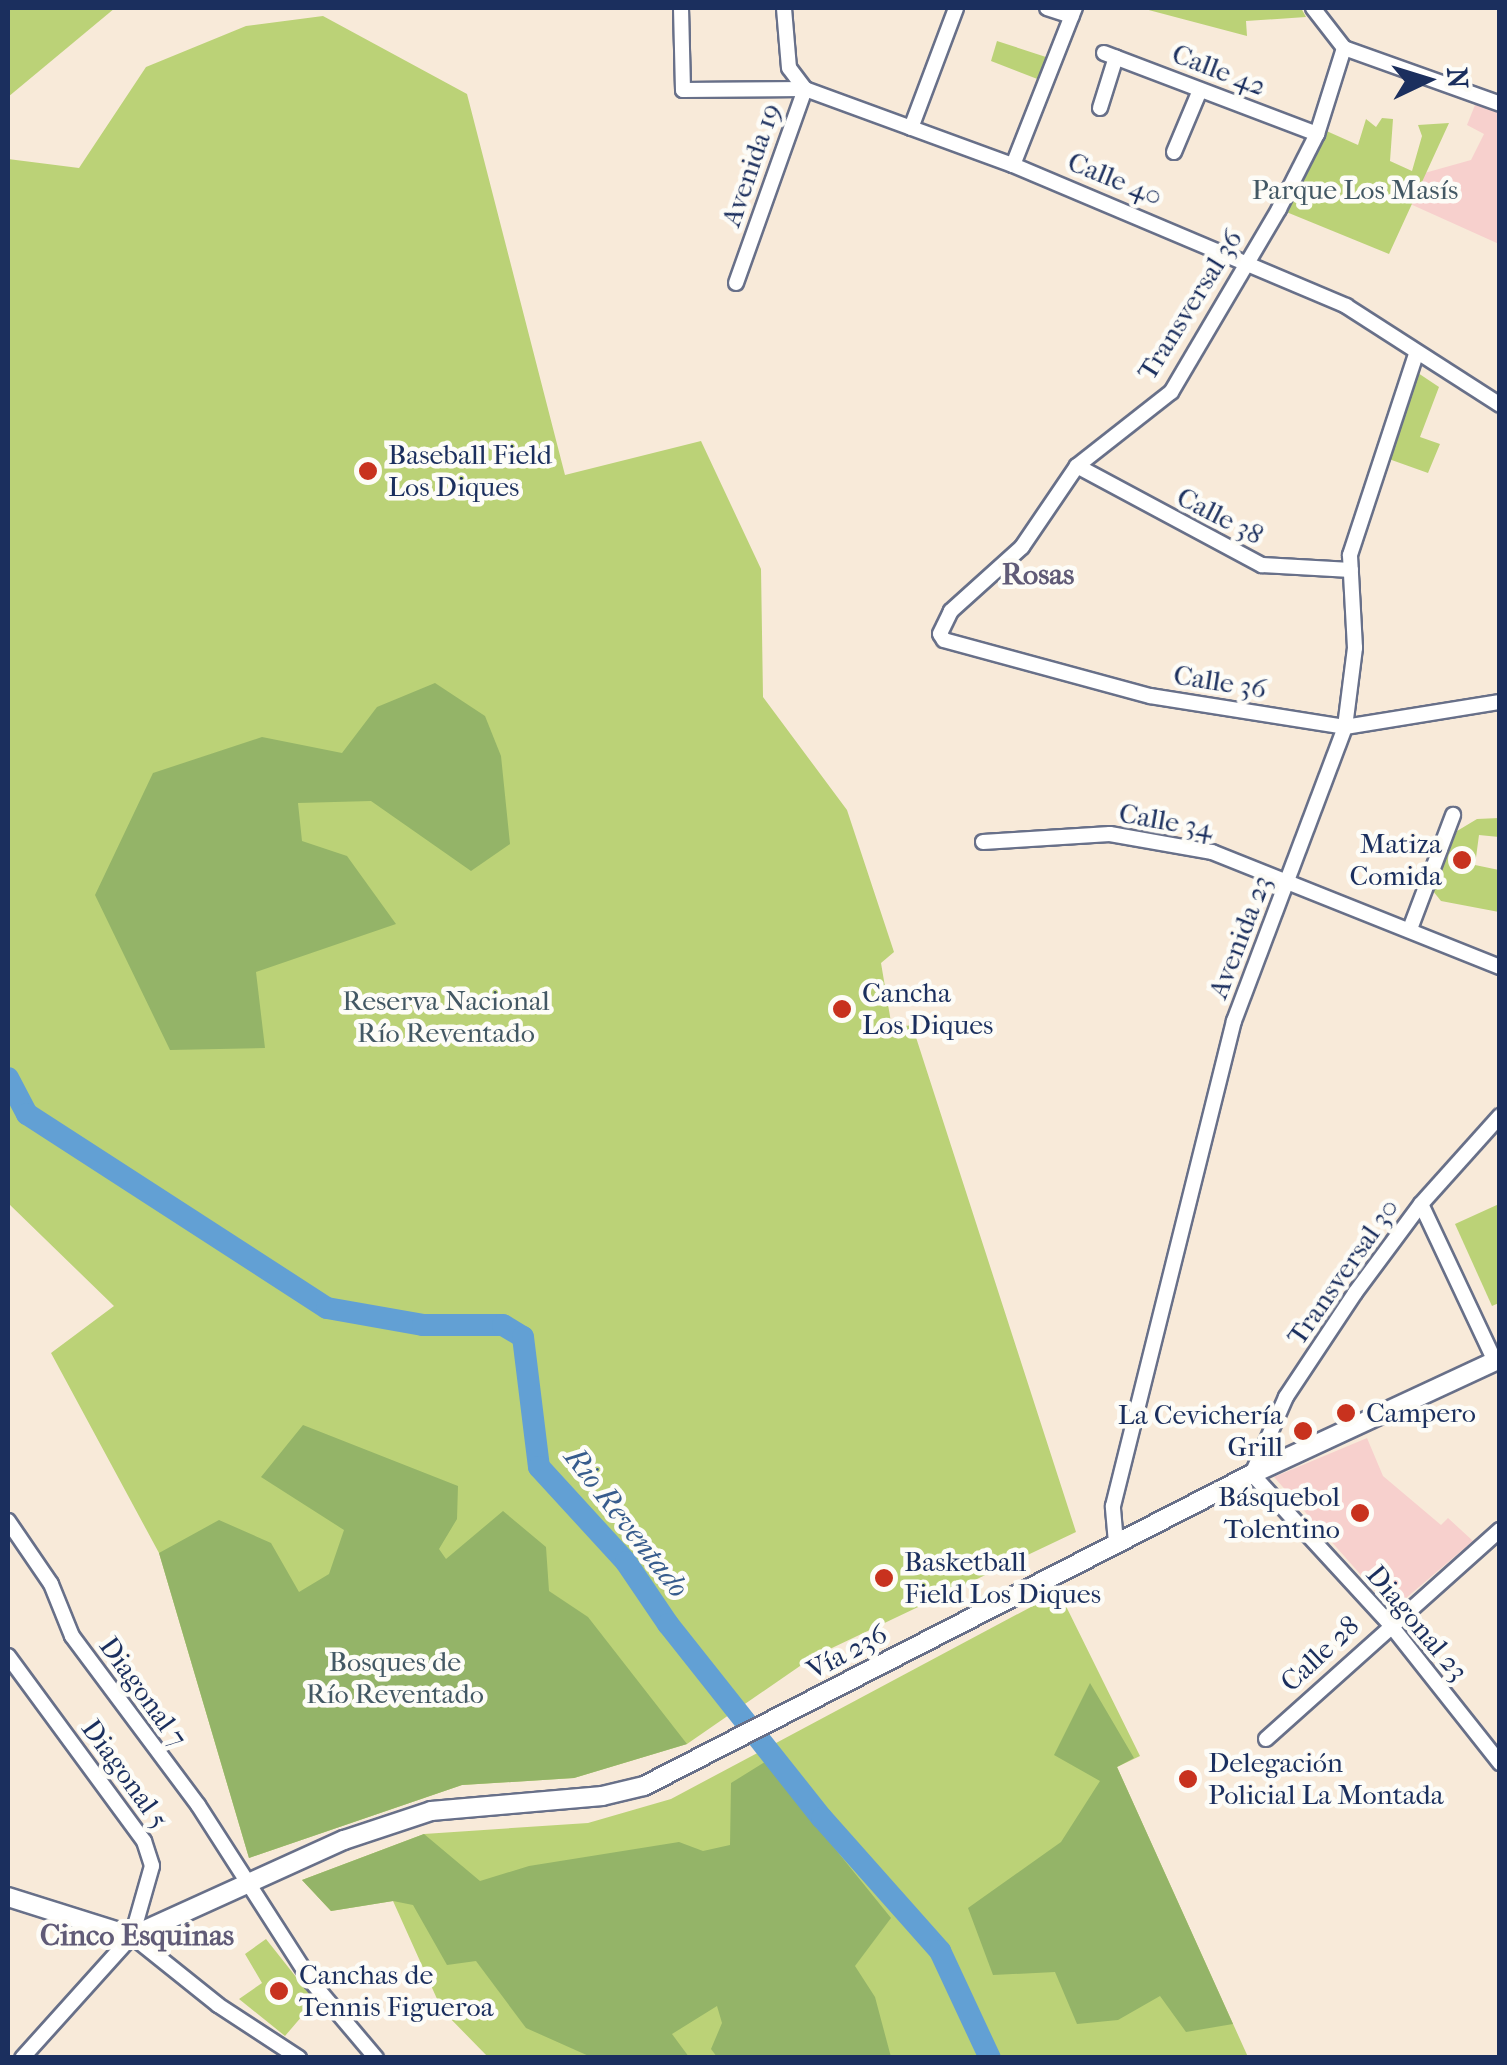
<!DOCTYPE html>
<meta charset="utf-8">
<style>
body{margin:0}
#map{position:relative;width:1507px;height:2065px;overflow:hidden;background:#f8ead9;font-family:"IM FELL French Canon",serif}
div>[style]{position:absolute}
.built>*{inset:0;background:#f7d0cd}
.green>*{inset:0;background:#bbd277}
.forest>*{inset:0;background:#94b468}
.river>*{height:22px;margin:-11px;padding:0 11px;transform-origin:11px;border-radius:11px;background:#62a0d4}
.roads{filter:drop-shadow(2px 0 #687089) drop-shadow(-2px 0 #687089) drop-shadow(0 2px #687089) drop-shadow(0 -2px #687089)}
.minor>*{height:14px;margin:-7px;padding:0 7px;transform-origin:7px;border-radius:7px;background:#fff}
.major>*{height:18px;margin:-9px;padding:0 9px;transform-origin:9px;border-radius:9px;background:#fff}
.dots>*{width:28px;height:28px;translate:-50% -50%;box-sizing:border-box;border:5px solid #fdfcf7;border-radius:50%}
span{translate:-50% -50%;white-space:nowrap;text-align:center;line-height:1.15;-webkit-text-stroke:9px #fdfcf7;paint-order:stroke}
.street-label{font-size:28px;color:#1b2f5e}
.park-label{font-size:28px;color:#435864}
.poi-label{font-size:28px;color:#1b2f5e}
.left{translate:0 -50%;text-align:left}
.right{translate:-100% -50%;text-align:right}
.neighbourhood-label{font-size:30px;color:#605b77;font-weight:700}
.water-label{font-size:30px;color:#375c8d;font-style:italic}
.frame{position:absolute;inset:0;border:10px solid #1b2f5e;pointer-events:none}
.north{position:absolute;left:1377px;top:30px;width:100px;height:100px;-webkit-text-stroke:8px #fdfcf7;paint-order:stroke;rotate:86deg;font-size:28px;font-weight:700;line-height:40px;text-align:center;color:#1b2f5e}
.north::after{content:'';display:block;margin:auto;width:35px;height:45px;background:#1b2f5e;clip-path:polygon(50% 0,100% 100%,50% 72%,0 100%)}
</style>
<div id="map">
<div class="built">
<i style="clip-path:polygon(1475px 105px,1499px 110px,1499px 244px,1408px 203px,1421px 174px,1471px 160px,1484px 134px,1467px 125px)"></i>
<i style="clip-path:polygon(1367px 1438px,1383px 1476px,1441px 1525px,1448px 1518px,1473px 1541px,1392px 1610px,1274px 1477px)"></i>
</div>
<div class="green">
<i style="clip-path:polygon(8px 8px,115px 8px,8px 97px)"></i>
<i style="clip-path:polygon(1141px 8px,1301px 8px,1306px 17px,1246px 21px,1247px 36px)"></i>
<i style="clip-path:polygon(323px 16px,467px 94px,565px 475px,701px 441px,761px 569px,763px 697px,847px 810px,894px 952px,881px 963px,892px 1028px,912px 1025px,1076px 1532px,813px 1657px,687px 1744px,574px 1778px,462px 1785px,249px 1858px,159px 1553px,51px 1353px,114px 1306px,8px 1203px,8px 159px,79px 168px,146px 67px,246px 26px)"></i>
<i style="clip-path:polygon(997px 41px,1049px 58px,1040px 80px,991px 61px)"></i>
<i style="clip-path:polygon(1382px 118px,1393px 119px,1390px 161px,1412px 171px,1422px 136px,1418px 125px,1449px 123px,1389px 254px,1279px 209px,1322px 129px,1358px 145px,1366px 119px,1376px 127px)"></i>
<i style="clip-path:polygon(1418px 373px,1439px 387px,1420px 437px,1440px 444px,1428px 473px,1386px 458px)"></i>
<i style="clip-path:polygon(1499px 818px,1499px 837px,1479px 835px,1475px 865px,1499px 870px,1499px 912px,1441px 901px,1433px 891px,1457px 831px,1477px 819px)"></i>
<i style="clip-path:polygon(1499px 1204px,1499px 1303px,1492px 1306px,1455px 1224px)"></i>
<i style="clip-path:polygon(1059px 1592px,1140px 1756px,1117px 1767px,1248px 2057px,488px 2057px,442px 2010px,393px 1901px,331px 1911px,302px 1880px,424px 1834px,588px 1823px,671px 1799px)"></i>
<i style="clip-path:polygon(266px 1939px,315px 2001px,285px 2036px,239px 1999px,262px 1983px,245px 1954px)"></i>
</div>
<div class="forest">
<i style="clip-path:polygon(435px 683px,485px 716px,501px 756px,510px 844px,471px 871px,371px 801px,298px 803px,302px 841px,347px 856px,396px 924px,256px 972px,265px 1048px,170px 1050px,95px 895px,153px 773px,262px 737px,342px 753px,377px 707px)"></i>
<i style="clip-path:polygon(303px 1425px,458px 1486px,457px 1519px,439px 1549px,446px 1559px,503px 1511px,546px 1547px,549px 1591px,588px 1617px,687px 1744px,574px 1778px,462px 1785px,249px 1858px,159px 1553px,219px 1520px,271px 1543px,299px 1592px,329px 1574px,344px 1530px,261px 1477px)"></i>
<i style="clip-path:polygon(1090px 1683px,1134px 1758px,1117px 1767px,1233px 2024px,1186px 2032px,1160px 1996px,1118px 2020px,1077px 2024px,1055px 1972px,993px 1975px,968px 1908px,1061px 1842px,1100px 1781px,1054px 1755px)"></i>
<i style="clip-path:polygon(765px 1762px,891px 1918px,855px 1966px,875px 1997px,891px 2057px,717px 2057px,711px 2049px,722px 2023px,717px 2006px,672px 2034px,689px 2057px,591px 2057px,526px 2028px,476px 1961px,447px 1965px,413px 1905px,393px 1901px,331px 1911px,302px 1880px,424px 1834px,480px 1881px,529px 1866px,679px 1842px,703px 1851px,730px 1845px,731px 1783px)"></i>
</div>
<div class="river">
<i style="left:8px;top:1078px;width:41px;rotate:62.2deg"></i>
<i style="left:27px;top:1114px;width:357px;rotate:32.9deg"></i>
<i style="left:327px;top:1308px;width:97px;rotate:10deg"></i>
<i style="left:423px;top:1325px;width:80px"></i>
<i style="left:503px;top:1325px;width:23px;rotate:31deg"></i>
<i style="left:523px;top:1337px;width:131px;rotate:83deg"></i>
<i style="left:539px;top:1467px;width:129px;rotate:47.5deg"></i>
<i style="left:626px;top:1562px;width:75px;rotate:55.9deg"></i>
<i style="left:668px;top:1624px;width:248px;rotate:51.6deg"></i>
<i style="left:822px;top:1818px;width:178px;rotate:48.4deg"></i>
<i style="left:940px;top:1951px;width:118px;rotate:65deg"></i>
</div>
<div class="roads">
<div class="minor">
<i style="left:681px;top:8px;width:82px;rotate:88.6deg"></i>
<i style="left:683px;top:90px;width:122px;rotate:-0.5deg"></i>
<i style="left:805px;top:89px;width:221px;rotate:20.1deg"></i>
<i style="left:1013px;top:165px;width:362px;rotate:22.9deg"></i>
<i style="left:1346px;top:306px;width:183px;rotate:32.7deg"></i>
<i style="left:1047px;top:8px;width:26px;rotate:18deg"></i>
<i style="left:1313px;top:8px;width:51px;rotate:52.2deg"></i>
<i style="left:1344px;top:48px;width:166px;rotate:19.7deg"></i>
<i style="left:1344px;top:48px;width:90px;rotate:107.4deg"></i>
<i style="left:1317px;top:134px;width:84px;rotate:116.9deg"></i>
<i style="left:1279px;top:209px;width:212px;rotate:120.5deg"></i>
<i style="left:1171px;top:392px;width:120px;rotate:141.8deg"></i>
<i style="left:1077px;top:466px;width:98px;rotate:124.2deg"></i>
<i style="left:1022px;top:547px;width:96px;rotate:138deg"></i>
<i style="left:951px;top:611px;width:25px;rotate:116deg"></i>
<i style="left:940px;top:634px;width:7px;rotate:56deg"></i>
<i style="left:944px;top:640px;width:213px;rotate:15.2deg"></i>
<i style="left:1150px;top:696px;width:197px;rotate:9deg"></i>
<i style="left:1345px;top:727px;width:157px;rotate:-9.2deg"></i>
<i style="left:1104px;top:53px;width:228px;rotate:20.8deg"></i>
<i style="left:1100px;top:108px;width:53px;rotate:-72.6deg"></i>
<i style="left:911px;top:128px;width:128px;rotate:-69.4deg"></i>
<i style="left:1174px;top:152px;width:67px;rotate:-67.2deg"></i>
<i style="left:1013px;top:165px;width:169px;rotate:-68.5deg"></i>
<i style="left:736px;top:283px;width:206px;rotate:-70.4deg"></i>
<i style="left:805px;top:89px;width:26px;rotate:-127deg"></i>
<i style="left:789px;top:68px;width:60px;rotate:-94.8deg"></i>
<i style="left:1077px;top:466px;width:210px;rotate:28.2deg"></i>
<i style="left:1262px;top:565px;width:89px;rotate:3.2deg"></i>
<i style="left:983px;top:842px;width:127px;rotate:-3.6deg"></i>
<i style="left:1110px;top:834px;width:104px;rotate:10deg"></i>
<i style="left:1212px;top:852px;width:310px;rotate:21.8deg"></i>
<i style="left:1410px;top:929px;width:122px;rotate:-69.3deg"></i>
<i style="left:1500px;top:1116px;width:118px;rotate:131.9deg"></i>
<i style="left:1421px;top:1204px;width:111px;rotate:126.6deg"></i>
<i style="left:1355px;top:1293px;width:125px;rotate:123.6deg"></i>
<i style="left:1286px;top:1397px;width:84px;rotate:113.8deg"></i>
<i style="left:1252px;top:1474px;width:202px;rotate:47.4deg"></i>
<i style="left:1389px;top:1623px;width:179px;rotate:51.6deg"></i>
<i style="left:1421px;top:1204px;width:174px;rotate:64.8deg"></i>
<i style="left:8px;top:1521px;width:76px;rotate:55.7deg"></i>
<i style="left:51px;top:1584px;width:56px;rotate:68deg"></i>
<i style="left:72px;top:1636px;width:211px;rotate:53.3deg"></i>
<i style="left:198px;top:1805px;width:209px;rotate:57.3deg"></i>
<i style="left:311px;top:1981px;width:101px;rotate:49.8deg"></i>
<i style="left:1116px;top:1543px;width:37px;rotate:-95deg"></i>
<i style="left:1113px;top:1506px;width:500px;rotate:-76deg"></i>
<i style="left:1234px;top:1021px;width:314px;rotate:-69.3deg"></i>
<i style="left:1345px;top:727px;width:80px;rotate:-82.8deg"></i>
<i style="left:1355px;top:648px;width:93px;rotate:-93.1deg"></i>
<i style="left:1350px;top:555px;width:212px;rotate:-71.8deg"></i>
<i style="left:8px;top:1656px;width:230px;rotate:53.7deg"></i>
<i style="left:144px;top:1841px;width:26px;rotate:72deg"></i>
<i style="left:152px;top:1866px;width:73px;rotate:105.9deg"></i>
<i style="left:132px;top:1936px;width:164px;rotate:132deg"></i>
<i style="left:1266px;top:1739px;width:314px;rotate:-41.8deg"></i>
<i style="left:132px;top:1936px;width:110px;rotate:38.7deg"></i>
<i style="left:218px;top:2005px;width:97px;rotate:33.2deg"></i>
</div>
<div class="major">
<i style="left:8px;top:1897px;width:130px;rotate:17.5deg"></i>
<i style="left:132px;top:1936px;width:233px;rotate:-24.4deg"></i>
<i style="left:344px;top:1840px;width:92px;rotate:-18.4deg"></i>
<i style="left:431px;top:1811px;width:172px;rotate:-5deg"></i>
<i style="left:602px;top:1796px;width:43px;rotate:-13.4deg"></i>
<i style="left:644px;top:1786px;width:683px;rotate:-27.16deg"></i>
<i style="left:1252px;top:1474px;width:273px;rotate:-24.9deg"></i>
</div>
</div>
<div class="dots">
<i style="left:368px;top:471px;background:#c8321e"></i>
<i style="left:1462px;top:860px;background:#c8321e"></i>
<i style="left:842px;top:1009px;background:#c8321e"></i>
<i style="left:1346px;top:1413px;background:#c8321e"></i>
<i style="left:1303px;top:1431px;background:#c8321e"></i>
<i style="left:1360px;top:1513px;background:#c8321e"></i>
<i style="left:884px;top:1578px;background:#c8321e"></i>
<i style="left:1188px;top:1779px;background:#c8321e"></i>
<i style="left:279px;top:1991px;background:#c8321e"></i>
</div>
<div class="street-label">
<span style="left:1219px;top:70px;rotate:21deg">Calle 42</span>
<span style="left:751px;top:165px;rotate:-71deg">Avenida 19</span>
<span style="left:1115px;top:179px;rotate:22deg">Calle 40</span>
<span style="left:1190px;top:305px;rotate:-58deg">Transversal 36</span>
<span style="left:1220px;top:516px;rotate:27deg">Calle 38</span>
<span style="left:1220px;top:682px;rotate:9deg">Calle 36</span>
<span style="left:1166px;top:821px;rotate:10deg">Calle 34</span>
<span style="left:1240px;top:937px;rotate:-69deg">Avenida 23</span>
<span style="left:1343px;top:1272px;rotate:-55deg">Transversal 30</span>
<span style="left:1417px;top:1623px;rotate:50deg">Diagonal 23</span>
<span style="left:847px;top:1652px;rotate:-28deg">Vía 236</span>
<span style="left:1320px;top:1654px;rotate:-43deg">Calle 28</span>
<span style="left:143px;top:1692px;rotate:54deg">Diagonal 7</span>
<span style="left:125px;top:1774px;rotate:54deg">Diagonal 5</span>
</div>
<div class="park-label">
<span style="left:1355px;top:190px">Parque Los Masís</span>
<span style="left:446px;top:1017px">Reserva Nacional<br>Río Reventado</span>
<span style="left:395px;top:1678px">Bosques de<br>Río Reventado</span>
</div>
<div class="poi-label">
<span class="left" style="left:388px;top:471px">Baseball Field<br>Los Diques</span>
<span class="right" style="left:1442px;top:860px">Matiza<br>Comida</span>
<span class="left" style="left:862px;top:1009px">Cancha<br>Los Diques</span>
<span class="left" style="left:1366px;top:1413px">Campero</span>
<span class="right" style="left:1283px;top:1431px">La Cevichería<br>Grill</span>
<span class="right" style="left:1340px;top:1513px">Básquebol<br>Tolentino</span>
<span class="left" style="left:904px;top:1578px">Basketball<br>Field Los Diques</span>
<span class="left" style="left:1208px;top:1779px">Delegación<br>Policial La Montada</span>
<span class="left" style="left:299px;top:1991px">Canchas de<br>Tennis Figueroa</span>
</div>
<div class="neighbourhood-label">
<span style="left:1038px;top:575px">Rosas</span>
<span style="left:137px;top:1936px">Cinco Esquinas</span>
</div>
<div class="water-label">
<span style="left:626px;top:1523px;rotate:52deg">Rio Reventado</span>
</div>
<div class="frame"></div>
<div class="north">N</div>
</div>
